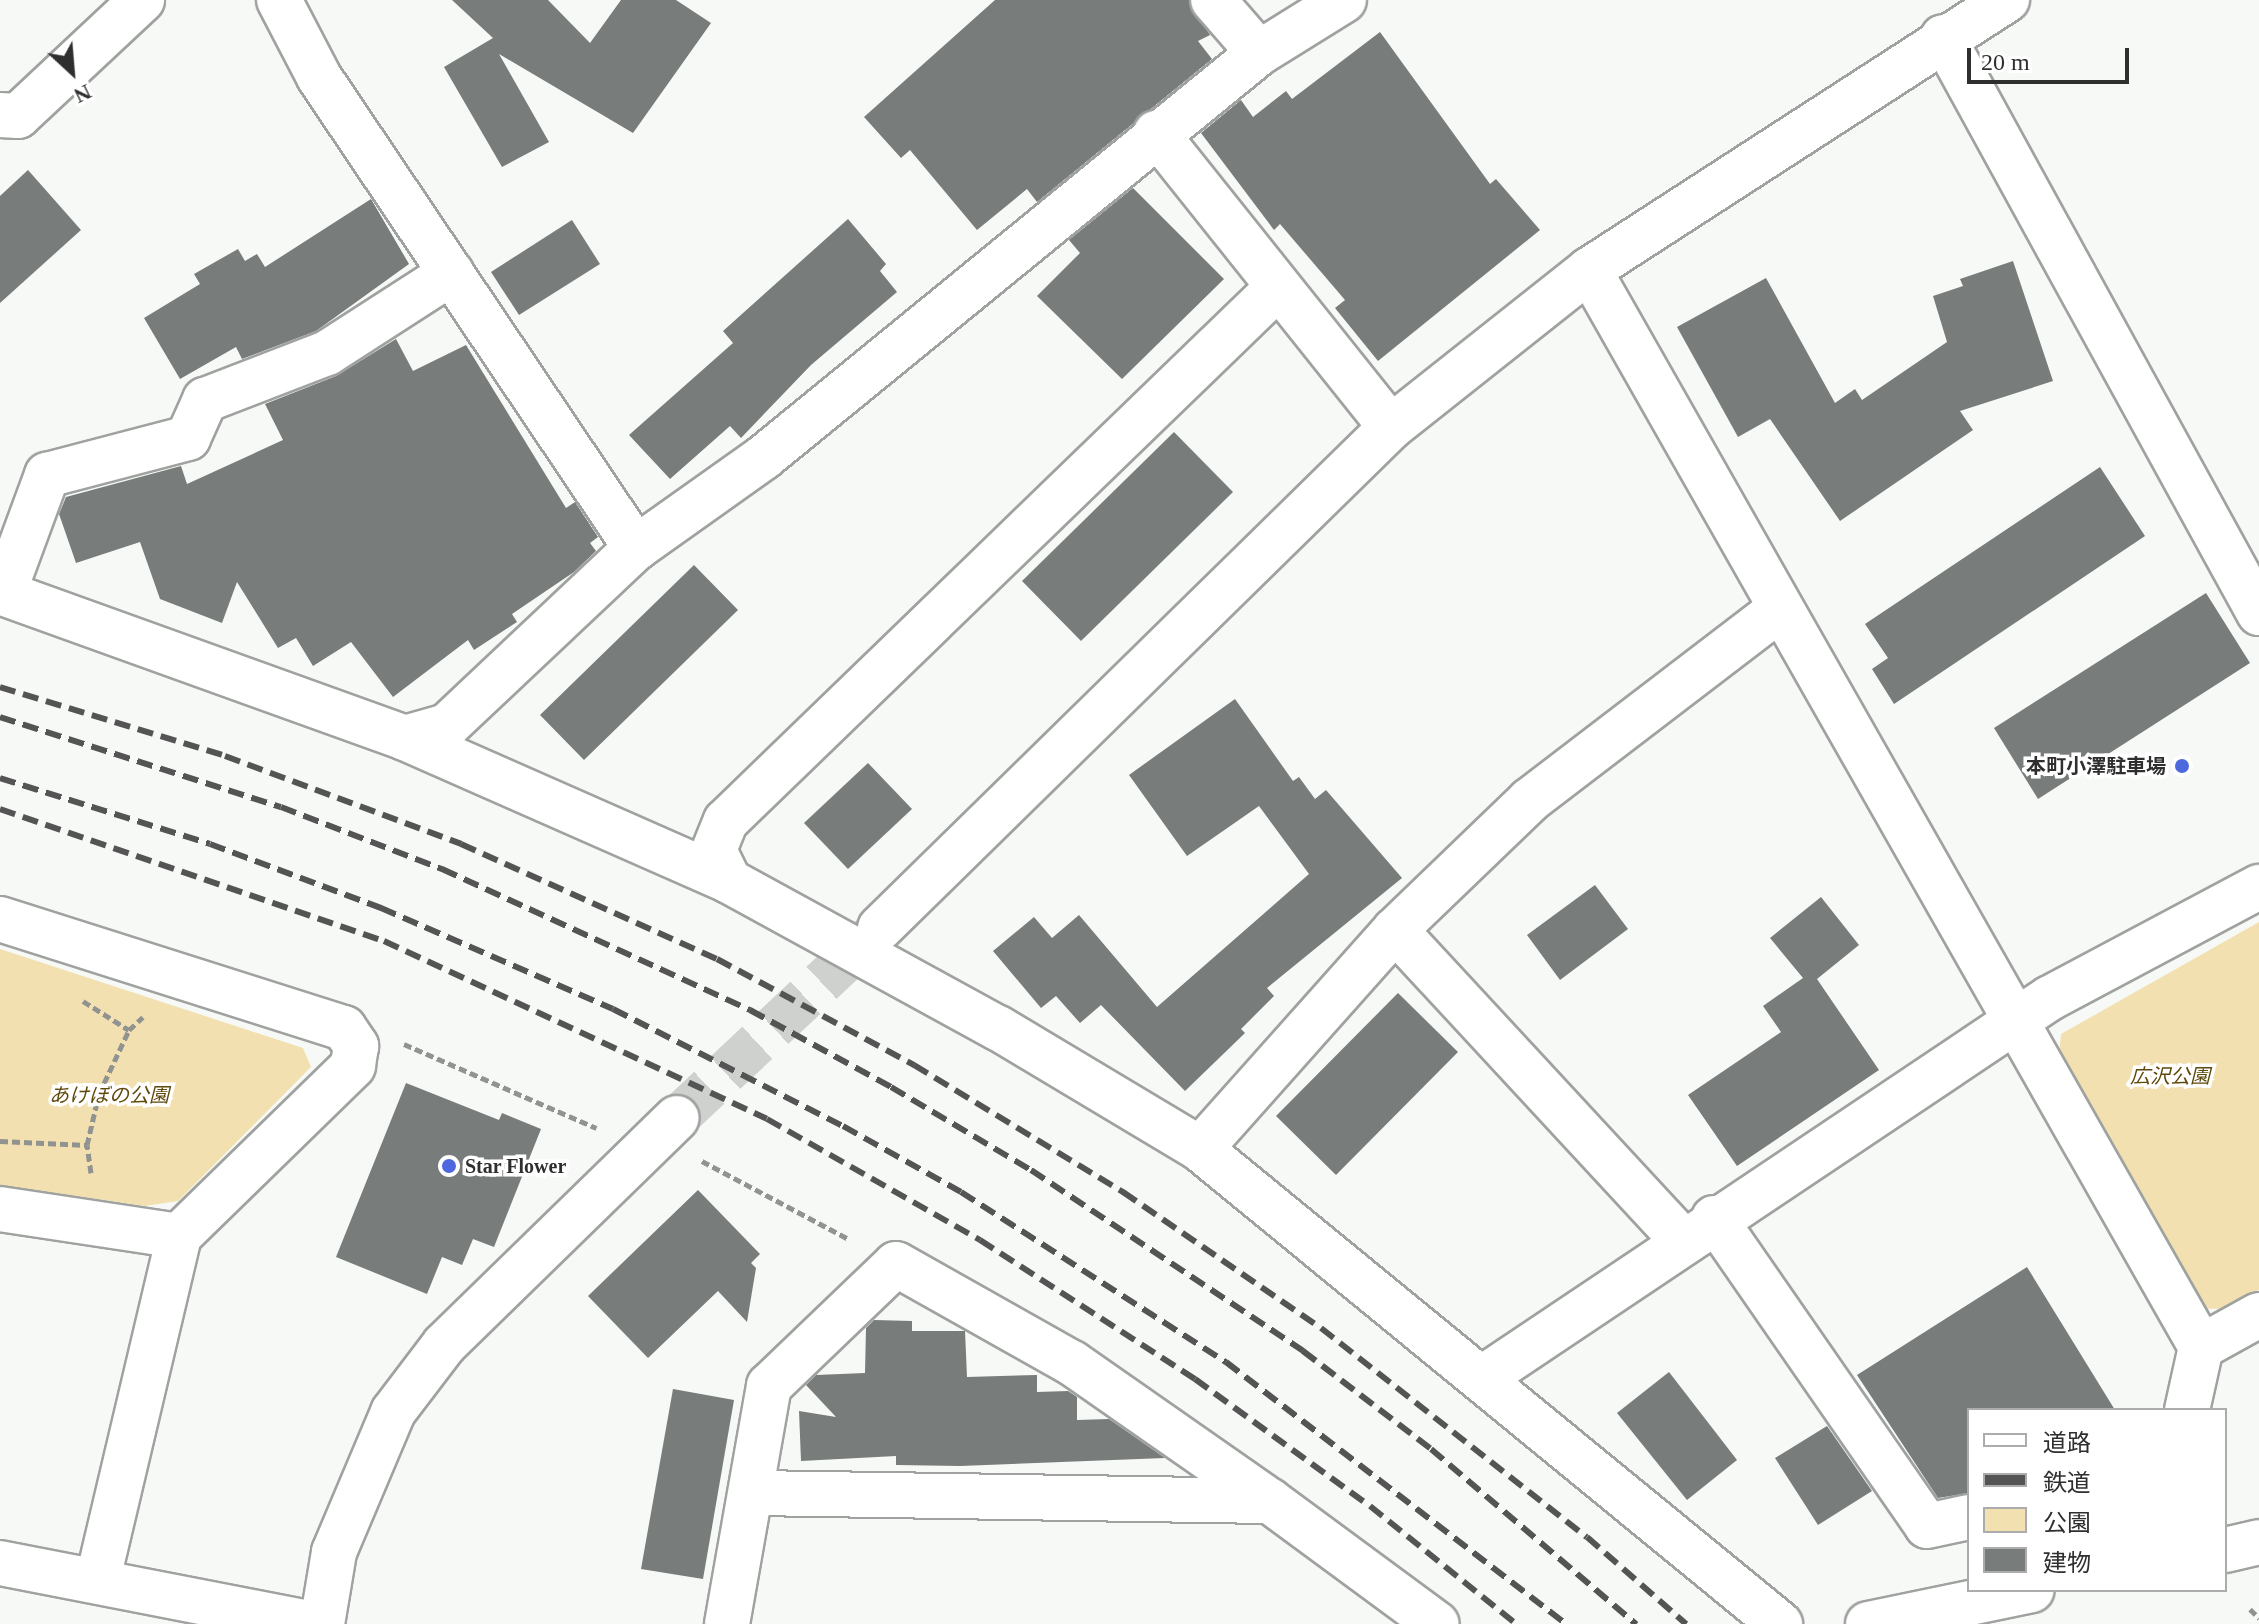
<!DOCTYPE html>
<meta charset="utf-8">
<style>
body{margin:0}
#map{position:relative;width:2259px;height:1624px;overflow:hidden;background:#f6f9f5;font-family:"Times New Roman","Noto Sans JP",serif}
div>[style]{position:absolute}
.green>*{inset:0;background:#f3e0b1}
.building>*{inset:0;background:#787c7a}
.minor-tunnel>*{height:44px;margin-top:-22px;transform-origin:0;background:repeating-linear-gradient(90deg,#ced1cd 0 44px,transparent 0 66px)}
.path>*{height:5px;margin-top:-2.5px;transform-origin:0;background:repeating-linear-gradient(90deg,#919390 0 8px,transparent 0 12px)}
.roads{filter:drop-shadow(2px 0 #9fa29f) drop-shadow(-2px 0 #9fa29f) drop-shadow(0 2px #9fa29f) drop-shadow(0 -2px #9fa29f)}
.minor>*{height:44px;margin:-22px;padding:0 22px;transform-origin:22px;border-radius:22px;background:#fff}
.rail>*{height:6px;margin-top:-3px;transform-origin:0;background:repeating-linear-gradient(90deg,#535453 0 16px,transparent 0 24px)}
.dots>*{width:22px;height:22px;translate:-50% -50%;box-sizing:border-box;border:4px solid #fff;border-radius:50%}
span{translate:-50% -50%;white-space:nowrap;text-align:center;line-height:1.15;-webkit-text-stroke:7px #fff;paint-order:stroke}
.poi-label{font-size:20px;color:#2e2f2e;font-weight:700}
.right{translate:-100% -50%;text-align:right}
.left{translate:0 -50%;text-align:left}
.park-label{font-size:20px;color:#5f4a0b;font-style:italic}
.legend{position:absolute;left:1967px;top:1408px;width:260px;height:184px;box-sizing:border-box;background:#fff;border:2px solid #abacab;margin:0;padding:10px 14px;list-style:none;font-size:24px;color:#2e2f2e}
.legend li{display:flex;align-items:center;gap:16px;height:40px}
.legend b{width:40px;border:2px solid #abacab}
.north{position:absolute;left:32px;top:32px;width:80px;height:80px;-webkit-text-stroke:6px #fff;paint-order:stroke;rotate:154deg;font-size:22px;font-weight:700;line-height:32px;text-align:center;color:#2e2f2e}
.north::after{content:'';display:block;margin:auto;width:28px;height:36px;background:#2e2f2e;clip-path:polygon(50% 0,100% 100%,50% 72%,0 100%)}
.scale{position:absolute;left:1967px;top:48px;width:162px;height:36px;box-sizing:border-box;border:4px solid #2e2f2e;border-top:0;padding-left:10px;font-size:24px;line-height:28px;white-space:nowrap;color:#2e2f2e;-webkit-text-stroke:6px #fff;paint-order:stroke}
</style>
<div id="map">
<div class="green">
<i style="clip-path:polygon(2259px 922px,2259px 1290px,2223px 1309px,2194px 1308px,2059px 1056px,2061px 1034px)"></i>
<i style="clip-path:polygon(0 949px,303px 1048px,311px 1067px,178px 1201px,145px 1206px,0 1185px)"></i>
</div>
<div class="building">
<i style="clip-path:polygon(452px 0,548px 0,590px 43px,621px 0,676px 0,711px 23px,633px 133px,499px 54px,549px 142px,502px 167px,444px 67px,493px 38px)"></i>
<i style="clip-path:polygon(995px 0,1189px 0,1210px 35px,1198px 41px,1212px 59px,1037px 202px,1027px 189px,977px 230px,910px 150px,901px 158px,864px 117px)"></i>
<i style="clip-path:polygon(1380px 32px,1490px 184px,1496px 179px,1540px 230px,1378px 361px,1335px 308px,1345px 300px,1280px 224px,1274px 230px,1201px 133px,1241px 100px,1253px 117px,1286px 91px,1292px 99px)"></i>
<i style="clip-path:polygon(28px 170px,81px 230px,0 303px,0 196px)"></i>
<i style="clip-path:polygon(1133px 188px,1224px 279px,1122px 379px,1037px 296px,1080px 253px,1069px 240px)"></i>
<i style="clip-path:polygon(371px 199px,409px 264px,316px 331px,242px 359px,236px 347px,180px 379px,144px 318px,200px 284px,194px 274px,238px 249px,245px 261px,257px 254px,265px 267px)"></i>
<i style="clip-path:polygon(848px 219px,886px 264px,880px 271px,897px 292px,811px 365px,741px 438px,730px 426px,670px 479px,629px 435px,733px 343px,723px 331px)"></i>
<i style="clip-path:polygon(572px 220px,600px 264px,519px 315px,491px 272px)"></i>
<i style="clip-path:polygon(2013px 261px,2053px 381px,1960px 411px,1973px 430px,1840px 521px,1770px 419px,1738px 437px,1677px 327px,1766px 278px,1835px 403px,1855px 389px,1862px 400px,1947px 342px,1933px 296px,1963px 286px,1960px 279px)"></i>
<i style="clip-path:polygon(396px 339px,413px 371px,466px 345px,566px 508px,575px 502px,598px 537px,590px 543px,596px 551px,574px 572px,512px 614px,517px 622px,474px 650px,468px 640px,393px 697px,351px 642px,313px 666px,296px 638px,278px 648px,237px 582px,222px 623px,160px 599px,140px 542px,76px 563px,59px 514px,66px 497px,181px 466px,187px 484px,283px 440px,265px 404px,336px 376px)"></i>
<i style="clip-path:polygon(1174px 432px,1233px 492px,1081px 641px,1022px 581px)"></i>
<i style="clip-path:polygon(2100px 467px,2145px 536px,1894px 704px,1872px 669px,1888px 658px,1865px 624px)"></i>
<i style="clip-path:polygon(694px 565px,738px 610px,584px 760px,540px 715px)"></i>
<i style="clip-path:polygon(2206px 593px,2250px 663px,2038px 799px,1994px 728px)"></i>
<i style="clip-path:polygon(1235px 699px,1293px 781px,1299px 777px,1315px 799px,1326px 790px,1402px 878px,1267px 988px,1274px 996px,1241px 1029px,1245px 1033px,1185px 1091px,1101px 1005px,1080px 1023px,1056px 996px,1041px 1008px,993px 951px,1034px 917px,1052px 938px,1079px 915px,1157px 1007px,1309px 874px,1259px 806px,1187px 856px,1129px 775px)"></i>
<i style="clip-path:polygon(868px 763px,912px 809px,848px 869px,804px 823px)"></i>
<i style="clip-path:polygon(1595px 885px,1628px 929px,1560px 980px,1527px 935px)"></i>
<i style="clip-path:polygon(1821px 897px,1859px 945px,1817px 979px,1879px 1070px,1737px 1166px,1688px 1095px,1781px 1032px,1763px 1006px,1803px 978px,1770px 938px)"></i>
<i style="clip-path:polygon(1398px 993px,1458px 1052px,1336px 1175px,1276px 1116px)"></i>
<i style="clip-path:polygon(406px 1083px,499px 1120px,502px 1113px,541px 1129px,494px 1247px,473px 1239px,462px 1265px,442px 1257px,427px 1294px,336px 1257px)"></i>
<i style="clip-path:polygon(698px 1190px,760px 1254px,751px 1263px,756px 1268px,747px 1322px,718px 1291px,648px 1358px,588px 1296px)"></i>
<i style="clip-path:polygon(2027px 1267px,2115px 1410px,1969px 1410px,1969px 1493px,1938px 1498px,1857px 1375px)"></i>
<i style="clip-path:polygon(874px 1320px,912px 1321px,912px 1331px,965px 1331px,967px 1377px,1037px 1375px,1037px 1392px,1068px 1391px,1077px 1397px,1077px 1420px,1109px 1419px,1165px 1458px,960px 1466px,896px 1465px,896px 1456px,801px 1461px,799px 1411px,836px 1417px,806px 1385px,816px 1375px,865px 1373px,866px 1328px)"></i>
<i style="clip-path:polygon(1669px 1372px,1737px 1460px,1687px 1500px,1617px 1413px)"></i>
<i style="clip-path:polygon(673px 1389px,734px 1400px,703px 1579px,641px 1569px)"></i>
<i style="clip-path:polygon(1827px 1426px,1872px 1491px,1818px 1525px,1775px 1458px)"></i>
</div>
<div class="minor-tunnel">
<i style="left:677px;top:1118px;width:278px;rotate:-43.1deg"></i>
</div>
<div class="path">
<i style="left:83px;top:1001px;width:54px;rotate:32.2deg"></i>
<i style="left:404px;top:1044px;width:210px;rotate:23.6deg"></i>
<i style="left:0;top:1141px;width:87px;rotate:2.6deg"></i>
<i style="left:702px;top:1161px;width:166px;rotate:28deg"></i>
<i style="left:91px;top:1173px;width:28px;rotate:-98deg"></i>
<i style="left:87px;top:1145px;width:52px;rotate:-76.8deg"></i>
<i style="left:99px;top:1094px;width:71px;rotate:-64.9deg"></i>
<i style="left:129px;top:1030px;width:19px;rotate:-43deg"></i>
<i style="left:2250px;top:1609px;width:13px;rotate:45deg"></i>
</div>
<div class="roads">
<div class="minor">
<i style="left:279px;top:0;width:87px;rotate:62.5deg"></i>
<i style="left:319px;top:77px;width:568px;rotate:56.06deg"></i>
<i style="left:1213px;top:0;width:70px;rotate:49deg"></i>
<i style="left:1943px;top:37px;width:657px;rotate:61.25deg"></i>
<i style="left:0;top:115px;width:18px;rotate:3deg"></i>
<i style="left:18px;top:116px;width:170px;rotate:-43.1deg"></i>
<i style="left:1156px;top:133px;width:376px;rotate:51.4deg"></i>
<i style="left:1589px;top:270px;width:1239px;rotate:60.39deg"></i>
<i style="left:2201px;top:1347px;width:65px;rotate:102.5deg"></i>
<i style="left:0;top:592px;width:431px;rotate:19.8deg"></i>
<i style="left:405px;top:738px;width:44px;rotate:-15.9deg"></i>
<i style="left:447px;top:726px;width:260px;rotate:-43.3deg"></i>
<i style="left:636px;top:548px;width:157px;rotate:-35.4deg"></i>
<i style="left:764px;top:457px;width:639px;rotate:-39.22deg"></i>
<i style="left:1259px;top:53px;width:100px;rotate:-31.9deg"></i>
<i style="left:4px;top:592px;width:125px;rotate:-69.8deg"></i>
<i style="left:47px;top:475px;width:146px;rotate:-14.7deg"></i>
<i style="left:188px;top:438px;width:42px;rotate:-65.9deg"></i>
<i style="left:205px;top:400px;width:131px;rotate:-21.1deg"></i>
<i style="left:327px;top:353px;width:148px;rotate:-32.8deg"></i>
<i style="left:405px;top:738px;width:354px;rotate:23.8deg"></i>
<i style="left:729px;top:881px;width:307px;rotate:28.7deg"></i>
<i style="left:998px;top:1028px;width:235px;rotate:30.9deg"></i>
<i style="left:1200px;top:1149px;width:750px;rotate:39.32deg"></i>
<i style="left:729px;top:881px;width:34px;rotate:-116deg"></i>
<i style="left:714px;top:850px;width:31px;rotate:-68deg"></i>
<i style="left:726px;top:821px;width:767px;rotate:-44.05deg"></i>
<i style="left:0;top:919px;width:361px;rotate:17.6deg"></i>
<i style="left:344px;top:1028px;width:22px;rotate:56deg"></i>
<i style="left:356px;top:1046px;width:20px;rotate:99deg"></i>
<i style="left:353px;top:1066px;width:243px;rotate:135.7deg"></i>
<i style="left:179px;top:1236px;width:351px;rotate:103.3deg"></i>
<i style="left:880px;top:928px;width:716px;rotate:-44.43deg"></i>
<i style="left:1391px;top:427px;width:253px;rotate:-38.4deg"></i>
<i style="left:1589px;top:270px;width:498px;rotate:-32.9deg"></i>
<i style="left:1395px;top:930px;width:422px;rotate:47.2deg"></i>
<i style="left:1200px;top:1149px;width:293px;rotate:-48.3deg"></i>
<i style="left:1395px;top:930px;width:187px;rotate:-43.9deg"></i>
<i style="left:1530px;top:800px;width:315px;rotate:-37.4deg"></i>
<i style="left:0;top:1209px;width:181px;rotate:8.6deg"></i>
<i style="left:1714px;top:1218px;width:374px;rotate:55.3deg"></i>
<i style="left:1927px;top:1526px;width:43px;rotate:-12.1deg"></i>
<i style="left:2201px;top:1347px;width:66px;rotate:-28.9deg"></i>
<i style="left:1484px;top:1377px;width:681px;rotate:-33.81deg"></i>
<i style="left:2050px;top:998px;width:237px;rotate:-28deg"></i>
<i style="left:753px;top:1493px;width:517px;rotate:0.89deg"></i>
<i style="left:1270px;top:1501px;width:207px;rotate:36.4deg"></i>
<i style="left:2225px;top:1550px;width:35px;rotate:-13deg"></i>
<i style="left:0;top:1563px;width:319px;rotate:11deg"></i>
<i style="left:322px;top:1624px;width:73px;rotate:-80.5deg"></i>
<i style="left:334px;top:1552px;width:152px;rotate:-67.1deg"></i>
<i style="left:393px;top:1412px;width:84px;rotate:-52.7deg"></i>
<i style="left:444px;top:1345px;width:325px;rotate:-44.3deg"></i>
<i style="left:727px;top:1624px;width:242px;rotate:-80deg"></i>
<i style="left:769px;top:1386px;width:176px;rotate:-43.8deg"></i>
<i style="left:896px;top:1264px;width:202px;rotate:29.4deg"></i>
<i style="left:1072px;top:1363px;width:241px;rotate:34.9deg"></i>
<i style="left:1868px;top:1624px;width:167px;rotate:-11.7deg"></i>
</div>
</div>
<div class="rail">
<i style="left:0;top:687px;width:235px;rotate:17deg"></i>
<i style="left:225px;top:756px;width:252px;rotate:20.4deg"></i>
<i style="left:461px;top:844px;width:281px;rotate:24.2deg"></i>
<i style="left:717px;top:959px;width:224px;rotate:28.3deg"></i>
<i style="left:914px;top:1065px;width:245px;rotate:31.3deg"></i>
<i style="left:1123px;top:1192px;width:240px;rotate:34.5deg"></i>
<i style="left:1321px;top:1328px;width:338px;rotate:38.2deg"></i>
<i style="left:1587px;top:1537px;width:132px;rotate:41.3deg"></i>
<i style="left:0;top:717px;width:295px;rotate:17.8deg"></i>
<i style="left:281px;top:807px;width:173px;rotate:21.1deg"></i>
<i style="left:442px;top:869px;width:339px;rotate:24.6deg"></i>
<i style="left:750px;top:1010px;width:161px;rotate:28.6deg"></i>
<i style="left:891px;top:1087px;width:163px;rotate:30.7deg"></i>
<i style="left:1031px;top:1170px;width:327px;rotate:33.6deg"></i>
<i style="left:1303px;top:1351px;width:161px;rotate:37.4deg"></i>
<i style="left:1431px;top:1449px;width:270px;rotate:40.5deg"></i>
<i style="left:0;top:778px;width:220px;rotate:17.4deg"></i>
<i style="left:210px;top:844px;width:183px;rotate:20.5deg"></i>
<i style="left:381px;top:908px;width:253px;rotate:23.5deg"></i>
<i style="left:613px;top:1009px;width:258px;rotate:27deg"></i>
<i style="left:843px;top:1126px;width:135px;rotate:29.2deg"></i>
<i style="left:961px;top:1192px;width:315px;rotate:32.7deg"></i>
<i style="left:1226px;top:1362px;width:429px;rotate:37.6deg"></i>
<i style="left:0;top:809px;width:406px;rotate:19deg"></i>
<i style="left:384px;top:941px;width:422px;rotate:24.9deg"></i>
<i style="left:767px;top:1119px;width:245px;rotate:29.6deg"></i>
<i style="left:980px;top:1240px;width:256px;rotate:32.9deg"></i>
<i style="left:1195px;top:1379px;width:216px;rotate:36deg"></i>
<i style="left:1370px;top:1506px;width:188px;rotate:38.9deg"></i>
</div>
<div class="dots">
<i style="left:2182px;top:766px;background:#4d69dd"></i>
<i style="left:449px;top:1166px;background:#4d69dd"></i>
</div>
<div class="poi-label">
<span class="right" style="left:2166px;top:766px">本町小澤駐車場</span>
<span class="left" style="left:465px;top:1166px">Star Flower</span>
</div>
<div class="park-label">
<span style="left:2170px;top:1076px">広沢公園</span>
<span style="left:109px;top:1095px">あけぼの公園</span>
</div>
<ul class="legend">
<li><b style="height:10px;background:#fff"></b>道路</li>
<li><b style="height:10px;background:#535453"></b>鉄道</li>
<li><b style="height:22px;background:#f3e0b1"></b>公園</li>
<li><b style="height:22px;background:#787c7a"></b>建物</li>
</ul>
<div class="north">N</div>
<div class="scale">20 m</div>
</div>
